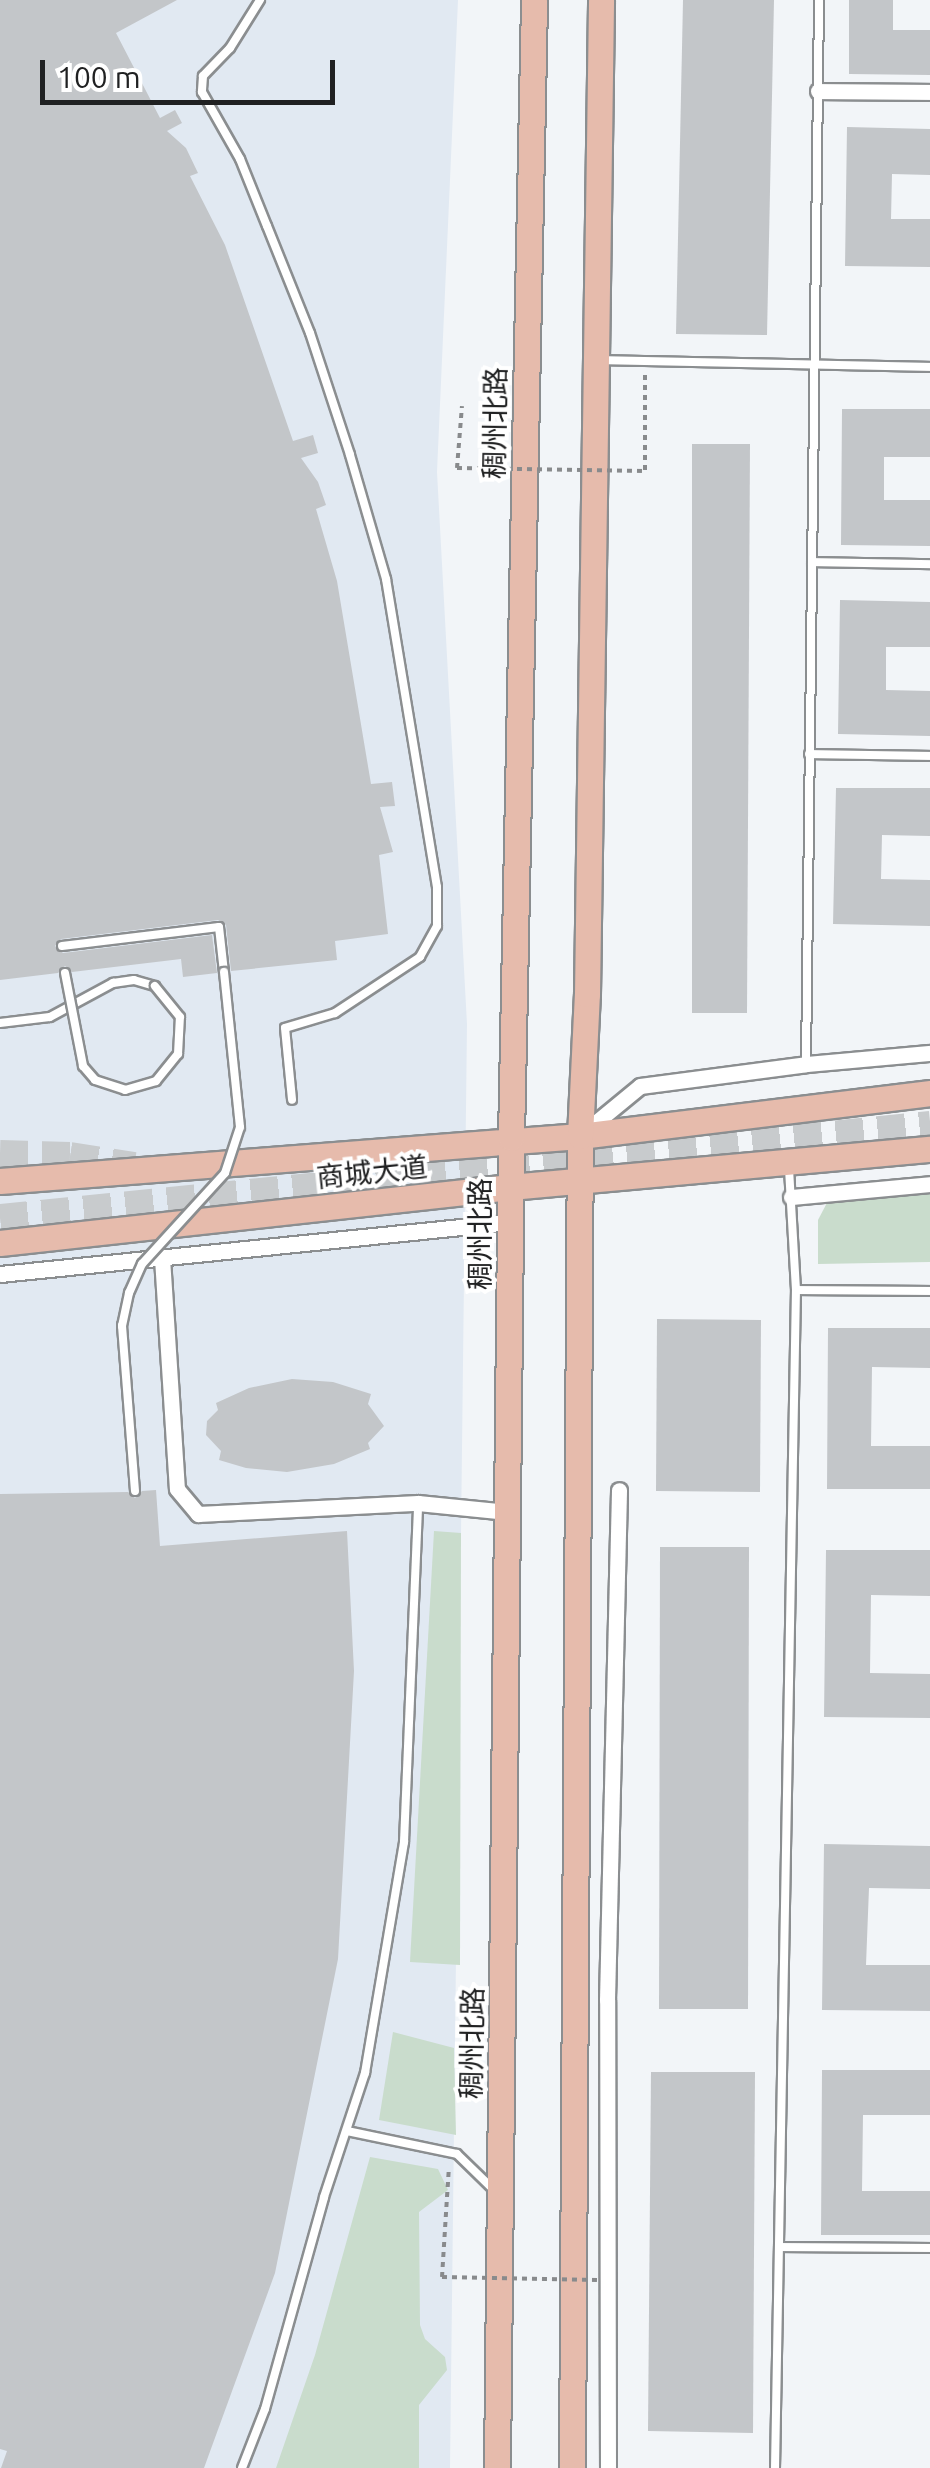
<!DOCTYPE html>
<meta charset="utf-8">
<style>
body{margin:0}
#map{position:relative;width:930px;height:2468px;overflow:hidden;background:#f2f5f8;font-family:Ubuntu,"Noto Sans SC",sans-serif}
div>[style]{position:absolute}
.built>*{inset:0;background:#e1e9f2}
.green>*{inset:0;background:#c9dccc}
.building>*{inset:0;background:#c3c6c9}
.highway-tunnel>*{height:28px;margin-top:-14px;transform-origin:0;background:repeating-linear-gradient(90deg,#c8cbcd 0 28px,transparent 0 42px)}
.path>*{height:4px;margin-top:-2px;transform-origin:0;background:repeating-linear-gradient(90deg,#888a8c 0 5px,transparent 0 10px)}
.roads{filter:drop-shadow(2px 0 #8b8e90) drop-shadow(-2px 0 #8b8e90) drop-shadow(0 2px #8b8e90) drop-shadow(0 -2px #8b8e90)}
.lane>*{height:8px;margin:-4px;padding:0 4px;transform-origin:4px;border-radius:4px;background:#fff}
.street>*{height:15px;margin:-7.5px;padding:0 7.5px;transform-origin:7.5px;border-radius:7.5px;background:#fff}
.primary>*{height:25px;margin:-12.5px;padding:0 12.5px;transform-origin:12.5px;border-radius:12.5px;background:#e6bbac}
.path-bridge>*{height:4px;margin-top:-2px;transform-origin:0;background:repeating-linear-gradient(90deg,#888a8c 0 5px,transparent 0 10px)}
.bridges{filter:drop-shadow(2px 0 #8b8e90) drop-shadow(-2px 0 #8b8e90) drop-shadow(0 2px #8b8e90) drop-shadow(0 -2px #8b8e90)}
.lane-bridge>*{height:8px;margin:-4px;padding:0 4px;transform-origin:4px;border-radius:4px;background:#fff}
span{translate:-50% -50%;white-space:nowrap;text-align:center;line-height:1.15;-webkit-text-stroke:8px #fff;paint-order:stroke}
.street-label{font-size:28px;color:#202122}
.scale{position:absolute;left:40px;top:60px;width:295px;height:45px;box-sizing:border-box;border:5px solid #202122;border-top:0;padding-left:12px;font-size:30px;line-height:35px;white-space:nowrap;color:#202122;-webkit-text-stroke:8px #fff;paint-order:stroke}
</style>
<div id="map">
<div class="built">
<i style="clip-path:polygon(0 0,458px 0,437px 472px,467px 1024px,450px 2468px,0 2468px)"></i>
</div>
<div class="green">
<i style="clip-path:polygon(930px 1190px,930px 1262px,818px 1264px,818px 1220px,829px 1199px)"></i>
<i style="clip-path:polygon(434px 1531px,461px 1533px,460px 1965px,410px 1962px)"></i>
<i style="clip-path:polygon(393px 2032px,454px 2048px,456px 2135px,379px 2120px)"></i>
<i style="clip-path:polygon(370px 2157px,438px 2169px,448px 2190px,419px 2212px,420px 2325px,425px 2339px,445px 2357px,447px 2370px,419px 2405px,419px 2468px,276px 2468px,315px 2355px)"></i>
</div>
<div class="building">
<i style="clip-path:polygon(0 0,177px 0,116px 33px,160px 118px,175px 110px,182px 123px,167px 131px,186px 148px,198px 173px,190px 176px,225px 245px,293px 441px,313px 435px,318px 453px,301px 458px,318px 482px,326px 505px,316px 509px,337px 581px,371px 784px,392px 782px,395px 806px,380px 807px,393px 852px,379px 855px,388px 934px,335px 941px,337px 960px,231px 971px,226px 925px,218px 920px,61px 939px,55px 946px,63px 953px,212px 935px,217px 973px,183px 977px,181px 959px,72px 972px,65px 966px,58px 973px,0 980px)"></i>
<i style="clip-path:polygon(683px 0,774px 0,767px 335px,676px 334px)"></i>
<i style="clip-path:polygon(849px 0,893px 0,893px 30px,930px 30px,930px 75px,849px 74px)"></i>
<i style="clip-path:polygon(847px 127px,930px 129px,930px 175px,892px 174px,891px 219px,930px 219px,930px 267px,845px 266px)"></i>
<i style="clip-path:polygon(842px 409px,930px 409px,930px 457px,884px 457px,884px 500px,930px 500px,930px 546px,841px 545px)"></i>
<i style="clip-path:polygon(692px 444px,750px 444px,747px 1013px,692px 1013px)"></i>
<i style="clip-path:polygon(840px 600px,930px 602px,930px 647px,886px 647px,886px 690px,930px 691px,930px 736px,838px 734px)"></i>
<i style="clip-path:polygon(836px 788px,930px 788px,930px 836px,882px 835px,881px 879px,930px 880px,930px 926px,833px 924px)"></i>
<i style="clip-path:polygon(657px 1319px,761px 1320px,760px 1492px,656px 1491px)"></i>
<i style="clip-path:polygon(828px 1328px,930px 1328px,930px 1368px,872px 1367px,871px 1446px,930px 1446px,930px 1489px,827px 1489px)"></i>
<i style="clip-path:polygon(292px 1379px,333px 1382px,371px 1394px,368px 1404px,384px 1426px,368px 1443px,370px 1449px,334px 1464px,287px 1472px,246px 1468px,219px 1460px,221px 1451px,206px 1435px,207px 1421px,218px 1410px,216px 1403px,249px 1388px)"></i>
<i style="clip-path:polygon(156px 1490px,160px 1546px,347px 1531px,354px 1671px,338px 1959px,275px 2273px,204px 2468px,1px 2468px,7px 2451px,0 2449px,0 1494px,128px 1492px,135px 1498px,142px 1491px)"></i>
<i style="clip-path:polygon(660px 1547px,749px 1547px,748px 2009px,659px 2009px)"></i>
<i style="clip-path:polygon(826px 1550px,930px 1550px,930px 1596px,871px 1595px,870px 1673px,930px 1674px,930px 1718px,824px 1717px)"></i>
<i style="clip-path:polygon(824px 1844px,930px 1846px,930px 1889px,869px 1888px,866px 1965px,930px 1965px,930px 2011px,822px 2010px)"></i>
<i style="clip-path:polygon(822px 2070px,930px 2070px,930px 2115px,863px 2115px,862px 2191px,930px 2191px,930px 2235px,821px 2235px)"></i>
<i style="clip-path:polygon(651px 2072px,755px 2072px,753px 2433px,648px 2431px)"></i>
</div>
<div class="highway-tunnel">
<i style="left:0;top:1154px;width:70px;rotate:1.6deg"></i>
<i style="left:70px;top:1156px;width:65px;rotate:8.9deg"></i>
<i style="left:0;top:1218px;width:935px;rotate:-5.71deg"></i>
</div>
<div class="path">
<i style="left:645px;top:375px;width:96px;rotate:90deg"></i>
<i style="left:457px;top:468px;width:62px;rotate:-85.4deg"></i>
<i style="left:442px;top:2277px;width:110px;rotate:-86.4deg"></i>
</div>
<div class="roads">
<div class="lane">
<i style="left:260px;top:0;width:57px;rotate:122deg"></i>
<i style="left:230px;top:48px;width:39px;rotate:134deg"></i>
<i style="left:203px;top:76px;width:16px;rotate:94deg"></i>
<i style="left:202px;top:92px;width:77px;rotate:60.4deg"></i>
<i style="left:240px;top:159px;width:72px;rotate:68.1deg"></i>
<i style="left:267px;top:226px;width:115px;rotate:68.1deg"></i>
<i style="left:310px;top:333px;width:128px;rotate:71.8deg"></i>
<i style="left:350px;top:455px;width:129px;rotate:73.8deg"></i>
<i style="left:386px;top:579px;width:312px;rotate:80.6deg"></i>
<i style="left:437px;top:887px;width:39px;rotate:90deg"></i>
<i style="left:437px;top:926px;width:35px;rotate:119deg"></i>
<i style="left:420px;top:957px;width:102px;rotate:146.6deg"></i>
<i style="left:335px;top:1013px;width:52px;rotate:163.3deg"></i>
<i style="left:285px;top:1028px;width:72px;rotate:84.4deg"></i>
<i style="left:600px;top:360px;width:330px;rotate:1.2deg"></i>
<i style="left:812px;top:562px;width:118px;rotate:1deg"></i>
<i style="left:809px;top:754px;width:121px;rotate:0.9deg"></i>
<i style="left:62px;top:946px;width:158px;rotate:-6.9deg"></i>
<i style="left:219px;top:927px;width:45px;rotate:83.7deg"></i>
<i style="left:0;top:1023px;width:50px;rotate:-6.8deg"></i>
<i style="left:50px;top:1017px;width:72px;rotate:-28.4deg"></i>
<i style="left:113px;top:983px;width:21px;rotate:-8deg"></i>
<i style="left:134px;top:980px;width:22px;rotate:16deg"></i>
<i style="left:806px;top:1064px;width:1064px;rotate:-89.3deg"></i>
<i style="left:796px;top:1290px;width:134px;rotate:0.4deg"></i>
<i style="left:347px;top:2131px;width:112px;rotate:11.8deg"></i>
<i style="left:457px;top:2154px;width:50px;rotate:44.2deg"></i>
<i style="left:779px;top:2247px;width:151px;rotate:0.4deg"></i>
<i style="left:242px;top:2468px;width:63px;rotate:-68.7deg"></i>
<i style="left:265px;top:2409px;width:220px;rotate:-74.4deg"></i>
<i style="left:324px;top:2197px;width:131px;rotate:-71.7deg"></i>
<i style="left:365px;top:2073px;width:234px;rotate:-80.4deg"></i>
<i style="left:404px;top:1842px;width:337px;rotate:-87.6deg"></i>
<i style="left:775px;top:2468px;width:1178px;rotate:-88.98deg"></i>
<i style="left:796px;top:1290px;width:122px;rotate:-93.3deg"></i>
</div>
<div class="street">
<i style="left:818px;top:91px;width:112px;rotate:0.5deg"></i>
<i style="left:583px;top:1133px;width:74px;rotate:-39.5deg"></i>
<i style="left:640px;top:1086px;width:167px;rotate:-7.5deg"></i>
<i style="left:806px;top:1064px;width:124px;rotate:-5.1deg"></i>
<i style="left:791px;top:1197px;width:140px;rotate:-5.3deg"></i>
<i style="left:162px;top:1258px;width:231px;rotate:86.3deg"></i>
<i style="left:177px;top:1489px;width:33px;rotate:50deg"></i>
<i style="left:198px;top:1514px;width:220px;rotate:-2.9deg"></i>
<i style="left:418px;top:1503px;width:90px;rotate:5.7deg"></i>
<i style="left:0;top:1274px;width:513px;rotate:-5.82deg"></i>
<i style="left:608px;top:2468px;width:468px;rotate:-90.1deg"></i>
<i style="left:607px;top:2000px;width:510px;rotate:-88.65deg"></i>
</div>
<div class="primary">
<i style="left:0;top:1181px;width:582px;rotate:-4.44deg"></i>
<i style="left:580px;top:1136px;width:353px;rotate:-7deg"></i>
<i style="left:0;top:1243px;width:513px;rotate:-6.27deg"></i>
<i style="left:510px;top:1187px;width:422px;rotate:-5.2deg"></i>
<i style="left:497px;top:2468px;width:1330px;rotate:-89.4deg"></i>
<i style="left:511px;top:1138px;width:1138px;rotate:-88.84deg"></i>
<i style="left:572px;top:2468px;width:1332px;rotate:-89.66deg"></i>
<i style="left:580px;top:1136px;width:142px;rotate:-87.2deg"></i>
<i style="left:587px;top:994px;width:994px;rotate:-89.19deg"></i>
</div>
</div>
<div class="path-bridge">
<i style="left:457px;top:468px;width:188px;rotate:0.9deg"></i>
<i style="left:442px;top:2277px;width:155px;rotate:1.1deg"></i>
</div>
<div class="bridges">
<div class="lane-bridge">
<i style="left:65px;top:973px;width:95px;rotate:79deg"></i>
<i style="left:83px;top:1066px;width:18px;rotate:49deg"></i>
<i style="left:95px;top:1080px;width:32px;rotate:18deg"></i>
<i style="left:125px;top:1090px;width:32px;rotate:-16deg"></i>
<i style="left:156px;top:1081px;width:35px;rotate:-51deg"></i>
<i style="left:178px;top:1054px;width:37px;rotate:-87deg"></i>
<i style="left:180px;top:1017px;width:40px;rotate:-129deg"></i>
<i style="left:135px;top:1491px;width:166px;rotate:-94.5deg"></i>
<i style="left:122px;top:1326px;width:34px;rotate:-78deg"></i>
<i style="left:129px;top:1293px;width:32px;rotate:-66deg"></i>
<i style="left:142px;top:1264px;width:123px;rotate:-47.6deg"></i>
<i style="left:225px;top:1173px;width:48px;rotate:-71.9deg"></i>
<i style="left:240px;top:1127px;width:156px;rotate:-95.9deg"></i>
</div>
</div>
<div class="street-label">
<span style="left:495px;top:423px;rotate:-89deg">稠州北路</span>
<span style="left:372px;top:1172px;rotate:-6deg">商城大道</span>
<span style="left:480px;top:1234px;rotate:-90deg">稠州北路</span>
<span style="left:472px;top:2043px;rotate:-89deg">稠州北路</span>
</div>
<div class="scale">100 m</div>
</div>
